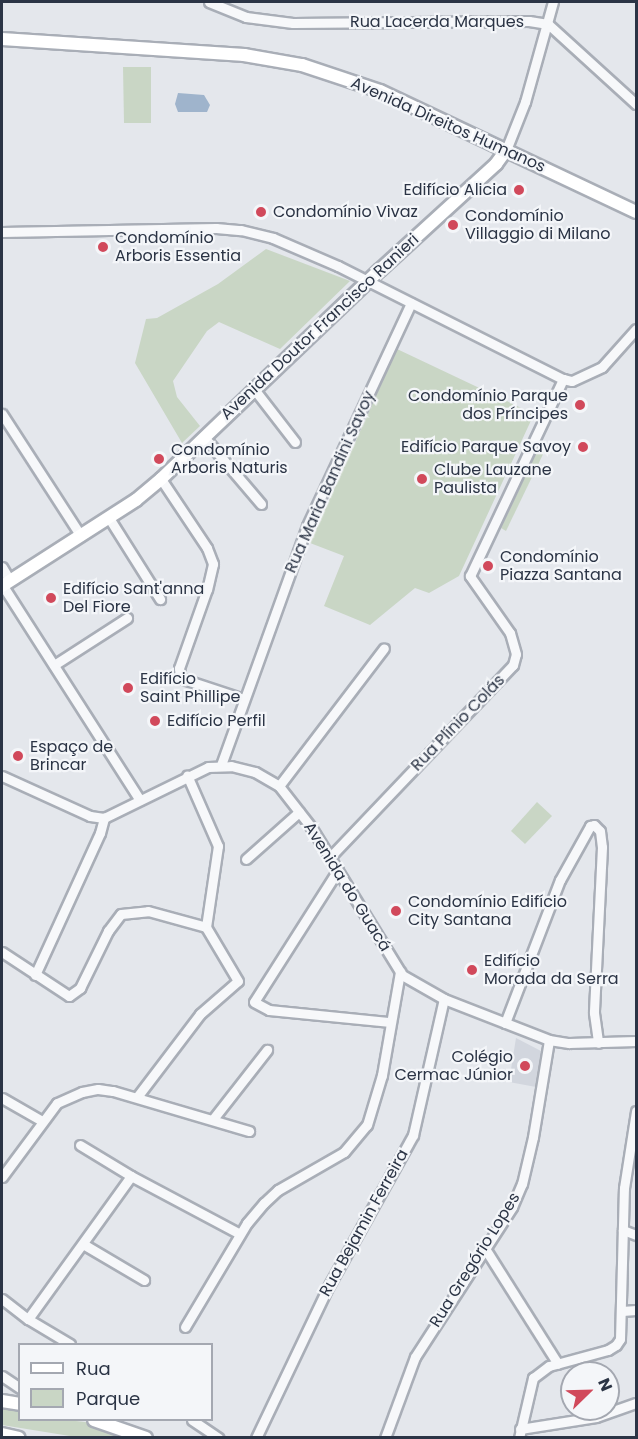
<!DOCTYPE html>
<meta charset="utf-8">
<style>
body{margin:0}
#map{position:relative;width:638px;height:1439px;overflow:hidden;background:#e4e7ec;font-family:Poppins,sans-serif}
div>[style]{position:absolute}
.built>*{inset:0;background:#d2d6de}
.green>*{inset:0;background:#c9d6c5}
.water>*{inset:0;background:#9fb4cc}
.roads{filter:drop-shadow(2px 0 #a9aeb7) drop-shadow(-2px 0 #a9aeb7) drop-shadow(0 2px #a9aeb7) drop-shadow(0 -2px #a9aeb7)}
.minor>*{height:9px;margin:-4.5px;padding:0 4.5px;transform-origin:4.5px;border-radius:4.5px;background:#f7f8fa}
.major>*{height:12px;margin:-6px;padding:0 6px;transform-origin:6px;border-radius:6px;background:#fff}
.dots>*{width:16px;height:16px;translate:-50% -50%;box-sizing:border-box;border:3px solid #f4f6f9;border-radius:50%}
span{translate:-50% -50%;white-space:nowrap;text-align:center;line-height:1.15;-webkit-text-stroke:4.5px #f4f6f9;paint-order:stroke}
.street-label{font-size:16px;color:#2b3445}
.poi-label{font-size:16px;color:#2b3445}
.right{translate:-100% -50%;text-align:right}
.left{translate:0 -50%;text-align:left}
.frame{position:absolute;inset:0;border:3px solid #2b3445;pointer-events:none}
.legend{position:absolute;left:18px;top:1343px;width:195px;height:78px;box-sizing:border-box;background:#f4f6f9;border:2px solid #a4a8b1;margin:0;padding:8px 10px;list-style:none;font-size:18px;color:#2b3445}
.legend li{display:flex;align-items:center;gap:12px;height:30px}
.legend b{width:30px;border:2px solid #a4a8b1}
.north{position:absolute;left:560px;top:1361px;width:60px;height:60px;box-sizing:border-box;background:#f4f6f9;border:2px solid #a4a8b1;border-radius:50%;rotate:67deg;font-size:16px;font-weight:700;line-height:24px;text-align:center;color:#2b3445}
.north::after{content:'';display:block;margin:auto;width:21px;height:27px;background:#d1495b;clip-path:polygon(50% 0,100% 100%,50% 72%,0 100%)}
</style>
<div id="map">
<div class="built">
<i style="clip-path:polygon(516px 1038px,541px 1051px,536px 1087px,509px 1082px)"></i>
</div>
<div class="green">
<i style="clip-path:polygon(123px 67px,151px 67px,151px 123px,124px 123px)"></i>
<i style="clip-path:polygon(266px 249px,350px 281px,280px 349px,219px 322px,207px 331px,173px 381px,177px 397px,200px 426px,182px 443px,135px 363px,146px 319px,157px 318px,218px 284px)"></i>
<i style="clip-path:polygon(397px 349px,534px 414px,459px 576px,429px 593px,415px 588px,370px 625px,324px 606px,344px 556px,310px 543px)"></i>
<i style="clip-path:polygon(540px 445px,546px 448px,506px 531px,501px 528px)"></i>
<i style="clip-path:polygon(537px 802px,552px 816px,525px 844px,511px 831px)"></i>
<i style="clip-path:polygon(2px 1406px,19px 1410px,20px 1420px,67px 1420px,94px 1423px,129px 1437px,76px 1437px,2px 1425px)"></i>
</div>
<div class="water">
<i style="clip-path:polygon(178px 93px,204px 95px,210px 105px,207px 112px,178px 112px,175px 104px)"></i>
</div>
<div class="roads">
<div class="minor">
<i style="left:209px;top:2px;width:40px;rotate:22deg"></i>
<i style="left:246px;top:17px;width:47px;rotate:7.3deg"></i>
<i style="left:293px;top:23px;width:236px;rotate:-0.5deg"></i>
<i style="left:529px;top:21px;width:19px;rotate:9deg"></i>
<i style="left:548px;top:24px;width:119px;rotate:42.3deg"></i>
<i style="left:506px;top:150px;width:52px;rotate:-68.4deg"></i>
<i style="left:525px;top:102px;width:104px;rotate:-74.4deg"></i>
<i style="left:2px;top:232px;width:214px;rotate:-1.1deg"></i>
<i style="left:216px;top:228px;width:25px;rotate:5deg"></i>
<i style="left:241px;top:230px;width:33px;rotate:14deg"></i>
<i style="left:273px;top:238px;width:71px;rotate:23.3deg"></i>
<i style="left:338px;top:266px;width:252px;rotate:26.7deg"></i>
<i style="left:563px;top:379px;width:9px;rotate:13deg"></i>
<i style="left:572px;top:381px;width:33px;rotate:-25deg"></i>
<i style="left:602px;top:367px;width:51px;rotate:-48.2deg"></i>
<i style="left:254px;top:389px;width:67px;rotate:52.3deg"></i>
<i style="left:2px;top:414px;width:145px;rotate:57.1deg"></i>
<i style="left:204px;top:437px;width:88px;rotate:49.6deg"></i>
<i style="left:161px;top:479px;width:83px;rotate:56.3deg"></i>
<i style="left:207px;top:548px;width:17px;rotate:69deg"></i>
<i style="left:213px;top:564px;width:26px;rotate:103deg"></i>
<i style="left:207px;top:589px;width:84px;rotate:109.5deg"></i>
<i style="left:179px;top:668px;width:10px;rotate:84deg"></i>
<i style="left:180px;top:678px;width:67px;rotate:18.2deg"></i>
<i style="left:109px;top:518px;width:96px;rotate:57.8deg"></i>
<i style="left:2px;top:567px;width:16px;rotate:60deg"></i>
<i style="left:3px;top:586px;width:254px;rotate:57.4deg"></i>
<i style="left:54px;top:665px;width:87px;rotate:-32.8deg"></i>
<i style="left:221px;top:765px;width:254px;rotate:-70.2deg"></i>
<i style="left:307px;top:526px;width:246px;rotate:-65deg"></i>
<i style="left:2px;top:776px;width:97px;rotate:24.4deg"></i>
<i style="left:90px;top:816px;width:14px;rotate:8deg"></i>
<i style="left:104px;top:818px;width:116px;rotate:-26.1deg"></i>
<i style="left:208px;top:767px;width:23px;rotate:-2deg"></i>
<i style="left:231px;top:766px;width:25px;rotate:14deg"></i>
<i style="left:255px;top:772px;width:28px;rotate:30deg"></i>
<i style="left:279px;top:786px;width:52px;rotate:52deg"></i>
<i style="left:311px;top:827px;width:174px;rotate:58.4deg"></i>
<i style="left:402px;top:975px;width:48px;rotate:29.7deg"></i>
<i style="left:444px;top:999px;width:113px;rotate:21.3deg"></i>
<i style="left:549px;top:1040px;width:20px;rotate:9deg"></i>
<i style="left:569px;top:1043px;width:67px;rotate:-1.7deg"></i>
<i style="left:279px;top:786px;width:173px;rotate:-52.7deg"></i>
<i style="left:331px;top:856px;width:264px;rotate:-46.4deg"></i>
<i style="left:513px;top:665px;width:11px;rotate:-75deg"></i>
<i style="left:516px;top:654px;width:22px;rotate:-106deg"></i>
<i style="left:510px;top:633px;width:70px;rotate:-125.1deg"></i>
<i style="left:470px;top:576px;width:218px;rotate:-64.7deg"></i>
<i style="left:246px;top:859px;width:71px;rotate:-41.6deg"></i>
<i style="left:338px;top:870px;width:156px;rotate:122.5deg"></i>
<i style="left:254px;top:1002px;width:17px;rotate:28deg"></i>
<i style="left:269px;top:1010px;width:122px;rotate:5.7deg"></i>
<i style="left:2px;top:952px;width:80px;rotate:33.3deg"></i>
<i style="left:69px;top:996px;width:14px;rotate:-36deg"></i>
<i style="left:80px;top:988px;width:64px;rotate:-63.8deg"></i>
<i style="left:108px;top:931px;width:21px;rotate:-53deg"></i>
<i style="left:121px;top:914px;width:27px;rotate:-6deg"></i>
<i style="left:148px;top:911px;width:60px;rotate:15.4deg"></i>
<i style="left:35px;top:975px;width:156px;rotate:-65.4deg"></i>
<i style="left:100px;top:833px;width:16px;rotate:-75deg"></i>
<i style="left:505px;top:1023px;width:153px;rotate:-69deg"></i>
<i style="left:560px;top:880px;width:62px;rotate:-60.9deg"></i>
<i style="left:590px;top:826px;width:4px;rotate:-14deg"></i>
<i style="left:594px;top:825px;width:8px;rotate:45deg"></i>
<i style="left:600px;top:831px;width:16px;rotate:83deg"></i>
<i style="left:602px;top:847px;width:166px;rotate:92.8deg"></i>
<i style="left:594px;top:1013px;width:30px;rotate:82deg"></i>
<i style="left:137px;top:1097px;width:104px;rotate:-52.8deg"></i>
<i style="left:200px;top:1014px;width:50px;rotate:-41deg"></i>
<i style="left:238px;top:981px;width:63px;rotate:-120.7deg"></i>
<i style="left:206px;top:927px;width:82px;rotate:-81.6deg"></i>
<i style="left:218px;top:846px;width:77px;rotate:-113.6deg"></i>
<i style="left:2px;top:1098px;width:46px;rotate:29.9deg"></i>
<i style="left:213px;top:1119px;width:88px;rotate:-52deg"></i>
<i style="left:80px;top:1145px;width:60px;rotate:31.3deg"></i>
<i style="left:131px;top:1176px;width:123px;rotate:28deg"></i>
<i style="left:2px;top:1177px;width:92px;rotate:-53.4deg"></i>
<i style="left:57px;top:1103px;width:27px;rotate:-24deg"></i>
<i style="left:82px;top:1092px;width:16px;rotate:-11deg"></i>
<i style="left:98px;top:1089px;width:15px;rotate:8deg"></i>
<i style="left:113px;top:1091px;width:142px;rotate:16.4deg"></i>
<i style="left:623px;top:1230px;width:14px;rotate:21deg"></i>
<i style="left:83px;top:1244px;width:71px;rotate:30.5deg"></i>
<i style="left:484px;top:1247px;width:138px;rotate:57.7deg"></i>
<i style="left:2px;top:1299px;width:33px;rotate:38deg"></i>
<i style="left:28px;top:1319px;width:49px;rotate:30.8deg"></i>
<i style="left:622px;top:1311px;width:14px;rotate:-4deg"></i>
<i style="left:28px;top:1319px;width:176px;rotate:-54.2deg"></i>
<i style="left:185px;top:1327px;width:121px;rotate:-59.2deg"></i>
<i style="left:247px;top:1223px;width:26px;rotate:-50deg"></i>
<i style="left:264px;top:1203px;width:19px;rotate:-43deg"></i>
<i style="left:278px;top:1190px;width:76px;rotate:-29.9deg"></i>
<i style="left:344px;top:1152px;width:35px;rotate:-50deg"></i>
<i style="left:367px;top:1125px;width:52px;rotate:-73.3deg"></i>
<i style="left:382px;top:1075px;width:105px;rotate:-80.1deg"></i>
<i style="left:2px;top:1376px;width:22px;rotate:34deg"></i>
<i style="left:192px;top:1420px;width:32px;rotate:34deg"></i>
<i style="left:520px;top:1429px;width:77px;rotate:-9deg"></i>
<i style="left:596px;top:1417px;width:42px;rotate:-19.3deg"></i>
<i style="left:256px;top:1438px;width:165px;rotate:-64.5deg"></i>
<i style="left:327px;top:1289px;width:176px;rotate:-60.8deg"></i>
<i style="left:413px;top:1135px;width:139px;rotate:-77.2deg"></i>
<i style="left:385px;top:1438px;width:86px;rotate:-69.7deg"></i>
<i style="left:415px;top:1357px;width:179px;rotate:-57.1deg"></i>
<i style="left:512px;top:1207px;width:25px;rotate:-67deg"></i>
<i style="left:522px;top:1184px;width:48px;rotate:-76.8deg"></i>
<i style="left:533px;top:1137px;width:98px;rotate:-80.6deg"></i>
<i style="left:519px;top:1438px;width:62px;rotate:-76.9deg"></i>
<i style="left:533px;top:1378px;width:20px;rotate:-37deg"></i>
<i style="left:549px;top:1366px;width:61px;rotate:-15.2deg"></i>
<i style="left:608px;top:1350px;width:9px;rotate:-32deg"></i>
<i style="left:616px;top:1345px;width:7px;rotate:-56deg"></i>
<i style="left:620px;top:1339px;width:151px;rotate:-88.5deg"></i>
<i style="left:624px;top:1188px;width:78px;rotate:-81.1deg"></i>
</div>
<div class="major">
<i style="left:2px;top:39px;width:243px;rotate:3.8deg"></i>
<i style="left:244px;top:55px;width:59px;rotate:9.8deg"></i>
<i style="left:302px;top:65px;width:82px;rotate:18.4deg"></i>
<i style="left:380px;top:91px;width:283px;rotate:25.3deg"></i>
<i style="left:2px;top:586px;width:159px;rotate:-32.7deg"></i>
<i style="left:136px;top:500px;width:33px;rotate:-40deg"></i>
<i style="left:161px;top:479px;width:303px;rotate:-43.7deg"></i>
<i style="left:380px;top:270px;width:157px;rotate:-42.4deg"></i>
<i style="left:496px;top:164px;width:17px;rotate:-54deg"></i>
<i style="left:2px;top:1401px;width:18px;rotate:9deg"></i>
<i style="left:94px;top:1420px;width:55px;rotate:19.1deg"></i>
<i style="left:2px;top:1434px;width:17px;rotate:13deg"></i>
</div>
</div>
<div class="dots">
<i style="left:519px;top:190px;background:#d1495b"></i>
<i style="left:261px;top:212px;background:#d1495b"></i>
<i style="left:453px;top:225px;background:#d1495b"></i>
<i style="left:103px;top:247px;background:#d1495b"></i>
<i style="left:580px;top:405px;background:#d1495b"></i>
<i style="left:583px;top:447px;background:#d1495b"></i>
<i style="left:159px;top:459px;background:#d1495b"></i>
<i style="left:422px;top:479px;background:#d1495b"></i>
<i style="left:488px;top:566px;background:#d1495b"></i>
<i style="left:51px;top:598px;background:#d1495b"></i>
<i style="left:128px;top:688px;background:#d1495b"></i>
<i style="left:155px;top:721px;background:#d1495b"></i>
<i style="left:18px;top:756px;background:#d1495b"></i>
<i style="left:396px;top:911px;background:#d1495b"></i>
<i style="left:472px;top:970px;background:#d1495b"></i>
<i style="left:525px;top:1066px;background:#d1495b"></i>
</div>
<div class="street-label">
<span style="left:437px;top:22px">Rua Lacerda Marques</span>
<span style="left:448px;top:125px;rotate:24deg">Avenida Direitos Humanos</span>
<span style="left:320px;top:327px;rotate:-43deg">Avenida Doutor Francisco Ranieri</span>
<span style="left:330px;top:482px;rotate:-66deg">Rua Maria Bandini Savoy</span>
<span style="left:458px;top:723px;rotate:-46deg">Rua Plínio Colás</span>
<span style="left:347px;top:887px;rotate:58deg">Avenida do Guacá</span>
<span style="left:364px;top:1223px;rotate:-61deg">Rua Bejamin Ferreira</span>
<span style="left:475px;top:1260px;rotate:-58deg">Rua Gregório Lopes</span>
</div>
<div class="poi-label">
<span class="right" style="left:507px;top:190px">Edifício Alicia</span>
<span class="left" style="left:273px;top:212px">Condomínio Vivaz</span>
<span class="left" style="left:465px;top:225px">Condomínio<br>Villaggio di Milano</span>
<span class="left" style="left:115px;top:247px">Condomínio<br>Arboris Essentia</span>
<span class="right" style="left:568px;top:405px">Condomínio Parque<br>dos Príncipes</span>
<span class="right" style="left:571px;top:447px">Edifício Parque Savoy</span>
<span class="left" style="left:171px;top:459px">Condomínio<br>Arboris Naturis</span>
<span class="left" style="left:434px;top:479px">Clube Lauzane<br>Paulista</span>
<span class="left" style="left:500px;top:566px">Condomínio<br>Piazza Santana</span>
<span class="left" style="left:63px;top:598px">Edifício Sant'anna<br>Del Fiore</span>
<span class="left" style="left:140px;top:688px">Edifício<br>Saint Phillipe</span>
<span class="left" style="left:167px;top:721px">Edifício Perfil</span>
<span class="left" style="left:30px;top:756px">Espaço de<br>Brincar</span>
<span class="left" style="left:408px;top:911px">Condomínio Edifício<br>City Santana</span>
<span class="left" style="left:484px;top:970px">Edifício<br>Morada da Serra</span>
<span class="right" style="left:513px;top:1066px">Colégio<br>Cermac Júnior</span>
</div>
<div class="frame"></div>
<ul class="legend">
<li><b style="height:8px;background:#fff"></b>Rua</li>
<li><b style="height:16px;background:#c9d6c5"></b>Parque</li>
</ul>
<div class="north">N</div>
</div>
